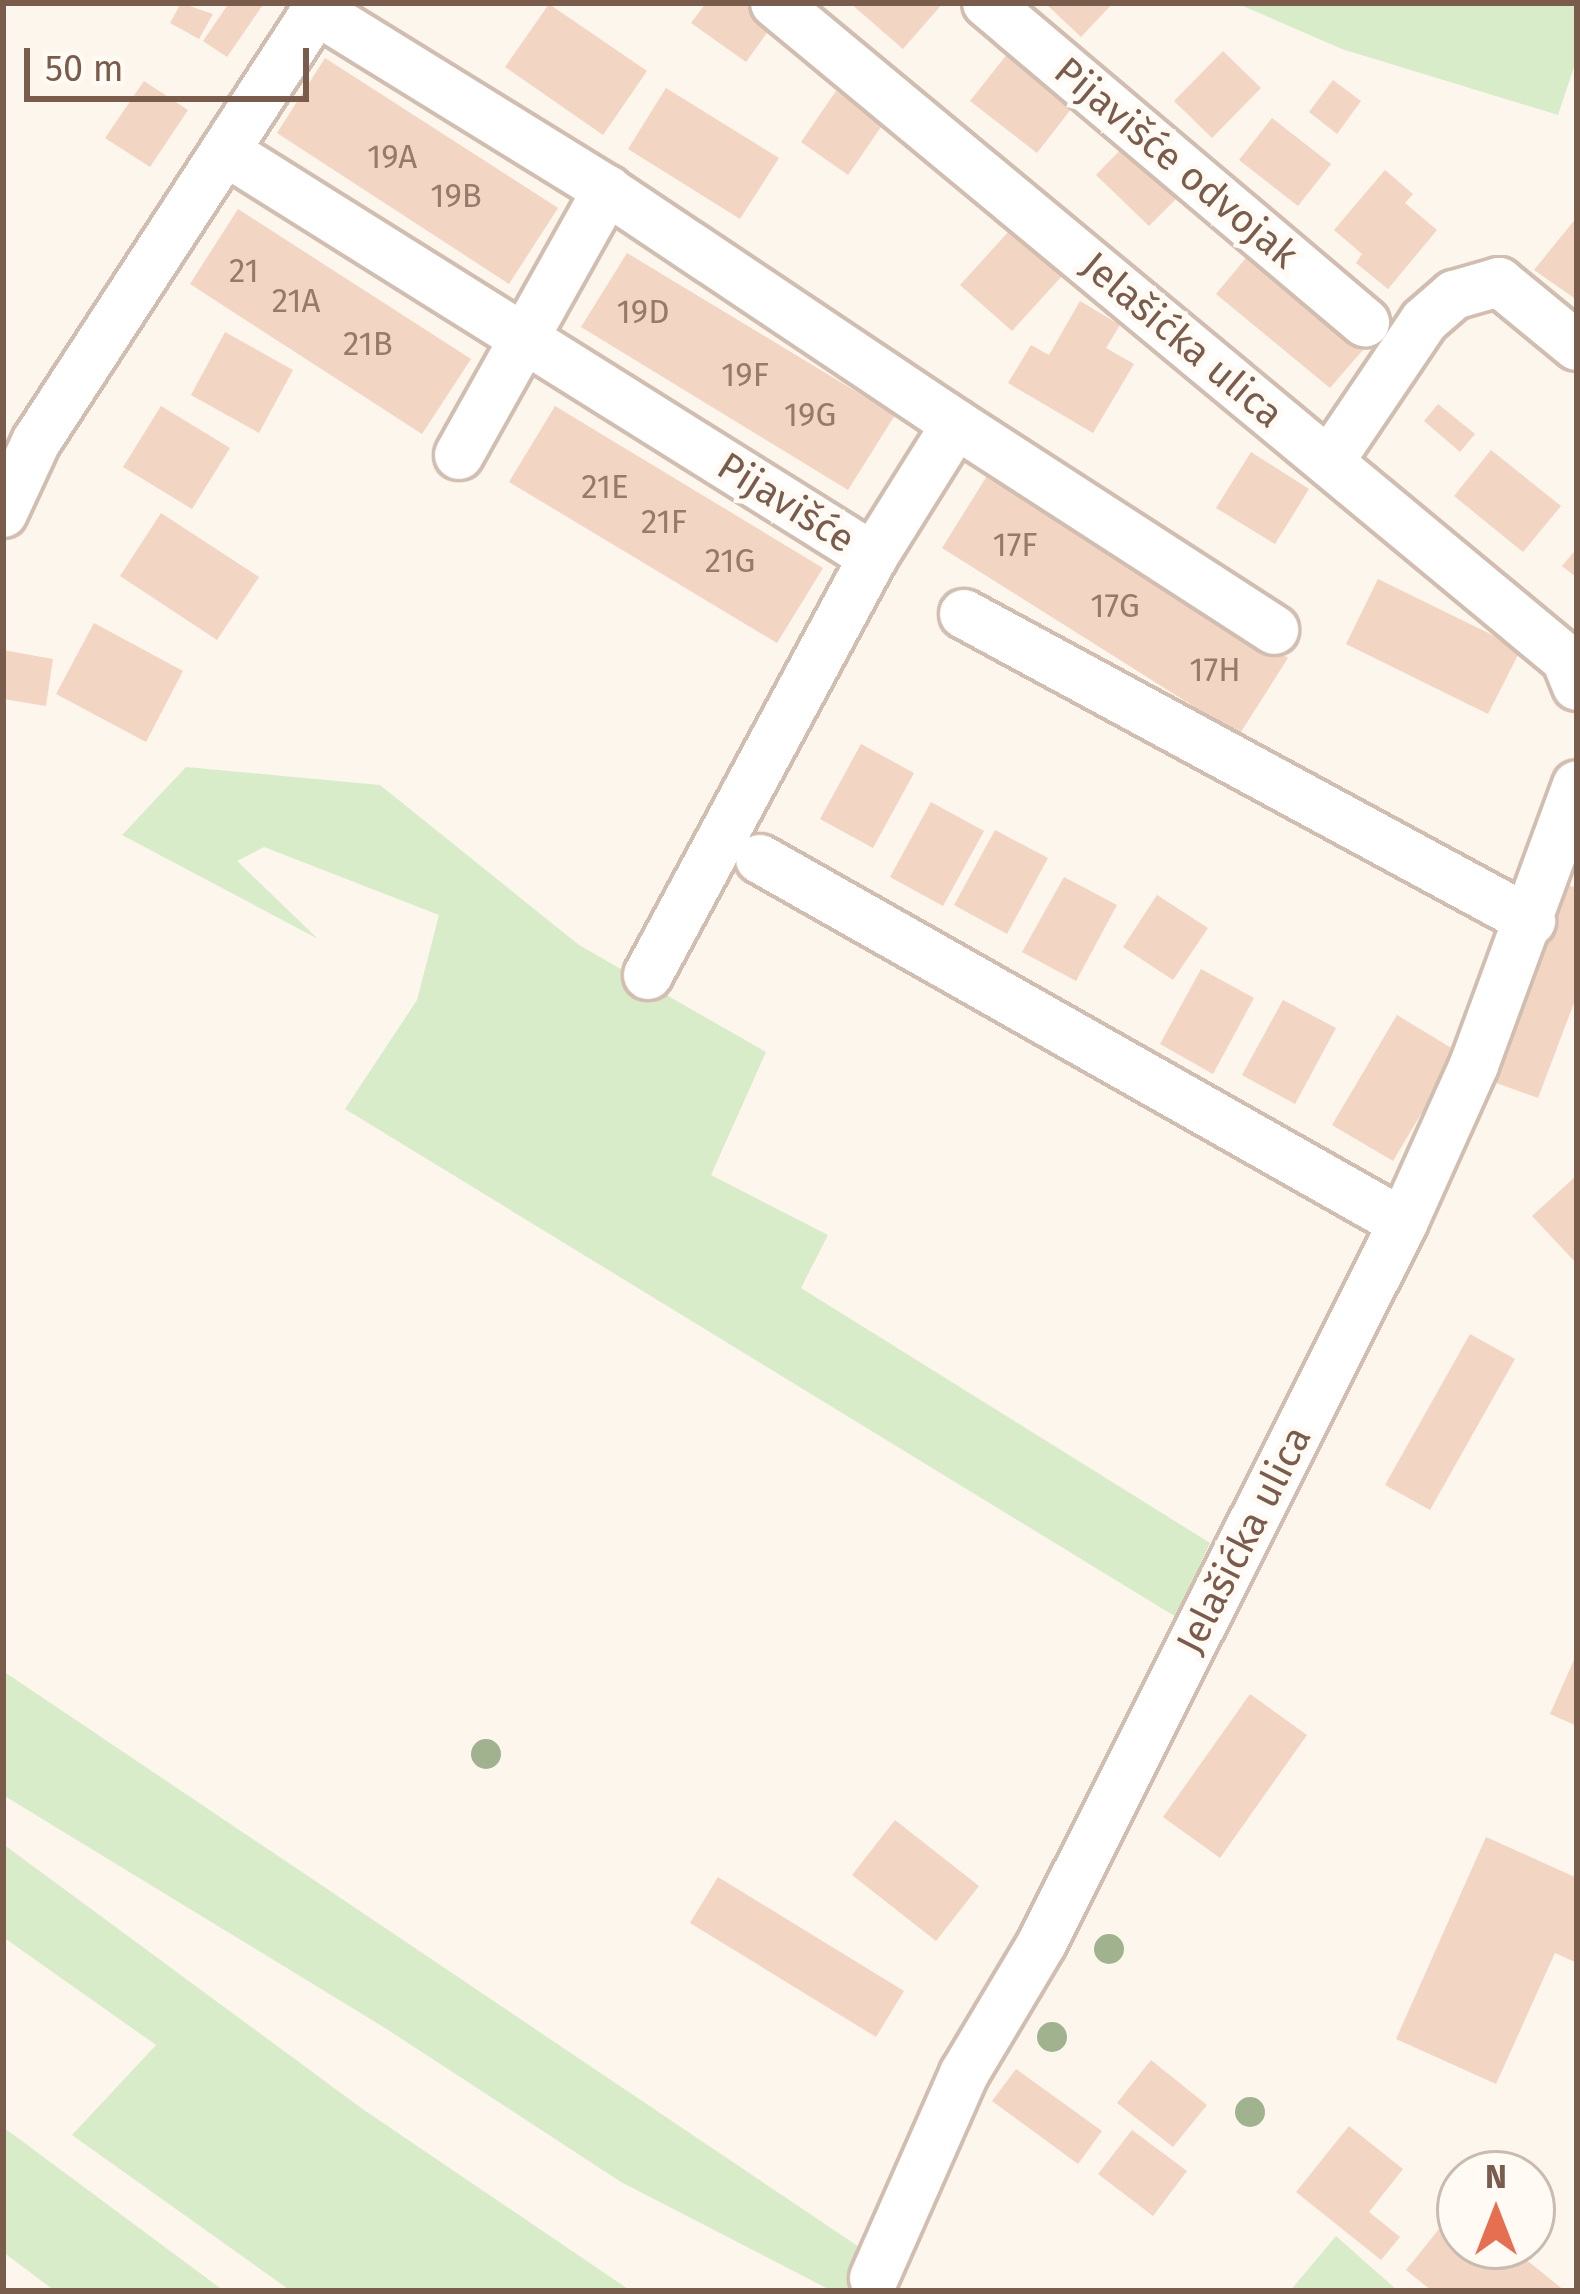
<!DOCTYPE html>
<meta charset="utf-8">
<style>
body{margin:0}
#map{position:relative;width:1580px;height:2294px;overflow:hidden;background:#fdf6ec;font-family:"Fira Sans",sans-serif}
div>[style]{position:absolute}
.green>*{inset:0;background:#d8ecc9}
.building>*{inset:0;background:#f3d5c3}
.roads{filter:drop-shadow(3px 0 #d1beb0) drop-shadow(-3px 0 #d1beb0) drop-shadow(0 3px #d1beb0) drop-shadow(0 -3px #d1beb0)}
.minor>*{height:48px;margin:-24px;padding:0 24px;transform-origin:24px;border-radius:24px;background:#fff}
.trees>*{width:30px;height:30px;margin:-15px;border-radius:50%;background:#a0b28e}
span{translate:-50% -50%;white-space:nowrap;text-align:center;line-height:1.15;-webkit-text-stroke:10px #fffaf3;paint-order:stroke}
.number-label{font-size:33px;color:#987a6a}
.number-label span{-webkit-text-stroke-width:0}
.street-label{font-size:39px;color:#7a5c4d}
.frame{position:absolute;inset:0;border:6px solid #7a5c4d;pointer-events:none}
.north{position:absolute;left:1436px;top:2150px;width:120px;height:120px;box-sizing:border-box;background:#fffaf3;border:3px solid #cabbb1;border-radius:50%;rotate:0deg;font-size:33px;font-weight:700;line-height:48px;text-align:center;color:#7a5c4d}
.north::after{content:'';display:block;margin:auto;width:42px;height:54px;background:#e76f51;clip-path:polygon(50% 0,100% 100%,50% 72%,0 100%)}
.scale{position:absolute;left:24px;top:48px;width:285px;height:54px;box-sizing:border-box;border:6px solid #7a5c4d;border-top:0;padding-left:15px;font-size:36px;line-height:42px;white-space:nowrap;color:#7a5c4d;-webkit-text-stroke:9px #fffaf3;paint-order:stroke}
</style>
<div id="map">
<div class="green">
<i style="clip-path:polygon(1236px 3px,1577px 3px,1577px 58px,1558px 115px,1342px 49px)"></i>
<i style="clip-path:polygon(186px 767px,380px 785px,579px 945px,766px 1052px,711px 1175px,828px 1235px,801px 1288px,1210px 1543px,1176px 1617px,345px 1109px,417px 1000px,439px 915px,264px 847px,237px 861px,318px 939px,122px 835px)"></i>
<i style="clip-path:polygon(3px 1671px,877px 2259px,856px 2291px,832px 2291px,621px 2182px,385px 2028px,3px 1795px)"></i>
<i style="clip-path:polygon(3px 1844px,364px 2110px,631px 2291px,291px 2291px,72px 2135px,156px 2045px,3px 1937px)"></i>
<i style="clip-path:polygon(3px 2127px,224px 2291px,55px 2291px,3px 2252px)"></i>
<i style="clip-path:polygon(1336px 2236px,1398px 2291px,1290px 2291px)"></i>
</div>
<div class="building">
<i style="clip-path:polygon(181px 3px,213px 14px,199px 39px,170px 23px)"></i>
<i style="clip-path:polygon(229px 3px,262px 6px,227px 57px,203px 41px)"></i>
<i style="clip-path:polygon(706px 3px,745px 3px,774px 23px,746px 62px,691px 23px)"></i>
<i style="clip-path:polygon(850px 3px,943px 3px,903px 49px)"></i>
<i style="clip-path:polygon(1045px 3px,1113px 3px,1081px 37px)"></i>
<i style="clip-path:polygon(549px 4px,647px 71px,603px 135px,505px 67px)"></i>
<i style="clip-path:polygon(1223px 51px,1261px 88px,1212px 138px,1174px 101px)"></i>
<i style="clip-path:polygon(1008px 53px,1075px 104px,1037px 153px,970px 101px)"></i>
<i style="clip-path:polygon(325px 58px,558px 208px,509px 284px,277px 133px)"></i>
<i style="clip-path:polygon(1333px 80px,1361px 101px,1337px 134px,1309px 112px)"></i>
<i style="clip-path:polygon(144px 81px,188px 110px,150px 167px,105px 138px)"></i>
<i style="clip-path:polygon(666px 88px,779px 158px,740px 219px,628px 149px)"></i>
<i style="clip-path:polygon(836px 91px,883px 124px,848px 175px,801px 142px)"></i>
<i style="clip-path:polygon(1272px 118px,1331px 164px,1298px 206px,1239px 160px)"></i>
<i style="clip-path:polygon(1130px 140px,1183px 192px,1149px 226px,1096px 175px)"></i>
<i style="clip-path:polygon(1385px 170px,1413px 194px,1405px 203px,1437px 230px,1388px 289px,1356px 263px,1362px 254px,1334px 230px)"></i>
<i style="clip-path:polygon(238px 209px,471px 359px,422px 434px,190px 284px)"></i>
<i style="clip-path:polygon(1577px 217px,1577px 300px,1534px 270px)"></i>
<i style="clip-path:polygon(1010px 230px,1062px 276px,1012px 331px,960px 285px)"></i>
<i style="clip-path:polygon(1260px 241px,1375px 336px,1330px 388px,1216px 294px)"></i>
<i style="clip-path:polygon(627px 253px,895px 415px,848px 490px,581px 327px)"></i>
<i style="clip-path:polygon(1080px 301px,1120px 325px,1106px 348px,1134px 364px,1093px 433px,1008px 383px,1031px 345px,1049px 355px)"></i>
<i style="clip-path:polygon(225px 332px,293px 370px,259px 433px,191px 395px)"></i>
<i style="clip-path:polygon(1438px 404px,1475px 434px,1460px 452px,1424px 421px)"></i>
<i style="clip-path:polygon(161px 406px,230px 448px,192px 509px,123px 467px)"></i>
<i style="clip-path:polygon(555px 406px,823px 568px,777px 643px,509px 482px)"></i>
<i style="clip-path:polygon(1491px 450px,1561px 506px,1523px 552px,1454px 496px)"></i>
<i style="clip-path:polygon(1251px 452px,1309px 489px,1275px 544px,1216px 508px)"></i>
<i style="clip-path:polygon(990px 471px,1288px 658px,1239px 735px,942px 548px)"></i>
<i style="clip-path:polygon(161px 513px,259px 577px,217px 640px,120px 576px)"></i>
<i style="clip-path:polygon(1577px 548px,1577px 578px,1562px 566px)"></i>
<i style="clip-path:polygon(1378px 579px,1521px 649px,1488px 714px,1346px 644px)"></i>
<i style="clip-path:polygon(94px 623px,183px 671px,146px 742px,56px 694px)"></i>
<i style="clip-path:polygon(3px 650px,53px 659px,46px 706px,3px 699px)"></i>
<i style="clip-path:polygon(861px 744px,914px 773px,873px 848px,820px 819px)"></i>
<i style="clip-path:polygon(931px 802px,984px 831px,943px 906px,890px 877px)"></i>
<i style="clip-path:polygon(995px 830px,1048px 858px,1007px 934px,954px 905px)"></i>
<i style="clip-path:polygon(1064px 877px,1117px 905px,1076px 981px,1022px 952px)"></i>
<i style="clip-path:polygon(1562px 883px,1577px 888px,1577px 995px,1538px 1098px,1488px 1080px)"></i>
<i style="clip-path:polygon(1157px 895px,1208px 928px,1173px 980px,1123px 947px)"></i>
<i style="clip-path:polygon(1201px 969px,1254px 998px,1213px 1074px,1160px 1044px)"></i>
<i style="clip-path:polygon(1283px 1000px,1336px 1028px,1295px 1104px,1242px 1075px)"></i>
<i style="clip-path:polygon(1397px 1015px,1458px 1052px,1393px 1161px,1332px 1125px)"></i>
<i style="clip-path:polygon(1577px 1175px,1577px 1264px,1532px 1216px)"></i>
<i style="clip-path:polygon(1470px 1334px,1515px 1359px,1430px 1510px,1385px 1485px)"></i>
<i style="clip-path:polygon(1577px 1653px,1577px 1726px,1550px 1714px)"></i>
<i style="clip-path:polygon(1250px 1694px,1307px 1735px,1220px 1858px,1163px 1817px)"></i>
<i style="clip-path:polygon(895px 1820px,979px 1886px,936px 1941px,852px 1875px)"></i>
<i style="clip-path:polygon(1486px 1837px,1577px 1878px,1577px 1963px,1555px 1953px,1496px 2084px,1396px 2039px)"></i>
<i style="clip-path:polygon(718px 1877px,904px 1991px,876px 2037px,690px 1923px)"></i>
<i style="clip-path:polygon(1151px 2060px,1207px 2105px,1173px 2147px,1117px 2103px)"></i>
<i style="clip-path:polygon(1016px 2069px,1102px 2131px,1078px 2164px,992px 2101px)"></i>
<i style="clip-path:polygon(1349px 2126px,1403px 2169px,1369px 2212px,1400px 2237px,1381px 2260px,1296px 2192px)"></i>
<i style="clip-path:polygon(1132px 2130px,1187px 2171px,1153px 2216px,1098px 2174px)"></i>
<i style="clip-path:polygon(1460px 2203px,1460px 2246px,1509px 2246px,1565px 2291px,1432px 2291px,1406px 2270px)"></i>
</div>
<div class="roads">
<div class="minor">
<i style="left:775px;top:3px;width:1028px;rotate:39.67deg"></i>
<i style="left:1566px;top:659px;width:29px;rotate:68deg"></i>
<i style="left:987px;top:3px;width:495px;rotate:40.2deg"></i>
<i style="left:225px;top:151px;width:765px;rotate:32.07deg"></i>
<i style="left:873px;top:557px;width:157px;rotate:-58deg"></i>
<i style="left:956px;top:424px;width:420px;rotate:-146.2deg"></i>
<i style="left:607px;top:190px;width:342px;rotate:-148.3deg"></i>
<i style="left:956px;top:424px;width:379px;rotate:32.9deg"></i>
<i style="left:459px;top:455px;width:304px;rotate:-60.8deg"></i>
<i style="left:1329px;top:462px;width:170px;rotate:-56deg"></i>
<i style="left:1424px;top:321px;width:40px;rotate:-41deg"></i>
<i style="left:1454px;top:295px;width:47px;rotate:-16.1deg"></i>
<i style="left:1499px;top:282px;width:101px;rotate:39.4deg"></i>
<i style="left:3px;top:513px;width:78px;rotate:-65.1deg"></i>
<i style="left:36px;top:442px;width:523px;rotate:-57.01deg"></i>
<i style="left:964px;top:614px;width:645px;rotate:28.43deg"></i>
<i style="left:760px;top:859px;width:739px;rotate:29.51deg"></i>
<i style="left:648px;top:975px;width:475px;rotate:-61.7deg"></i>
<i style="left:874px;top:2278px;width:223px;rotate:-66.2deg"></i>
<i style="left:964px;top:2074px;width:152px;rotate:-59.2deg"></i>
<i style="left:1042px;top:1943px;width:805px;rotate:-63.37deg"></i>
<i style="left:1403px;top:1223px;width:173px;rotate:-65.8deg"></i>
<i style="left:1474px;top:1065px;width:298px;rotate:-69.8deg"></i>
</div>
</div>
<div class="trees">
<i style="left:486px;top:1754px"></i>
<i style="left:1109px;top:1949px"></i>
<i style="left:1052px;top:2037px"></i>
<i style="left:1250px;top:2112px"></i>
</div>
<div class="number-label">
<span style="left:392px;top:158px">19A</span>
<span style="left:456px;top:197px">19B</span>
<span style="left:244px;top:272px">21</span>
<span style="left:296px;top:302px">21A</span>
<span style="left:643px;top:313px">19D</span>
<span style="left:368px;top:345px">21B</span>
<span style="left:745px;top:376px">19F</span>
<span style="left:810px;top:416px">19G</span>
<span style="left:605px;top:488px">21E</span>
<span style="left:664px;top:523px">21F</span>
<span style="left:1015px;top:546px">17F</span>
<span style="left:730px;top:562px">21G</span>
<span style="left:1115px;top:607px">17G</span>
<span style="left:1215px;top:671px">17H</span>
</div>
<div class="street-label">
<span style="left:1176px;top:163px;rotate:40deg">Pijavišće odvojak</span>
<span style="left:1182px;top:340px;rotate:40deg">Jelašićka ulica</span>
<span style="left:786px;top:503px;rotate:32deg">Pijavišće</span>
<span style="left:1244px;top:1540px;rotate:-63deg">Jelašićka ulica</span>
</div>
<div class="frame"></div>
<div class="north">N</div>
<div class="scale">50 m</div>
</div>
